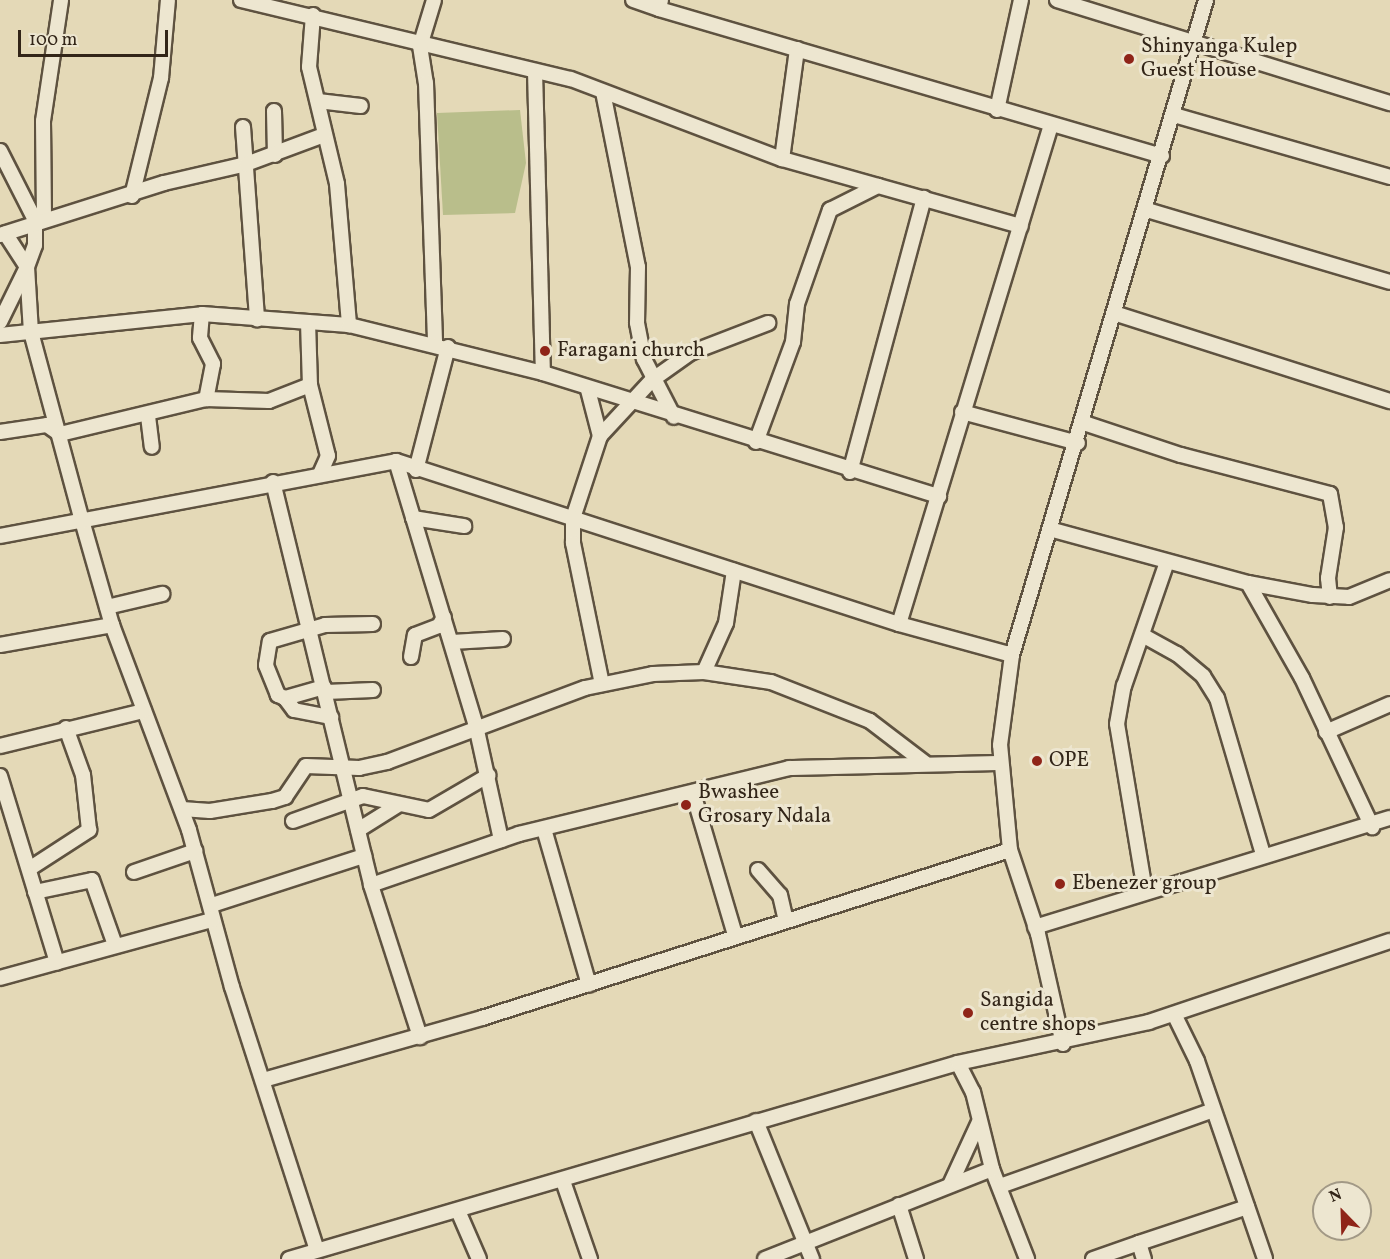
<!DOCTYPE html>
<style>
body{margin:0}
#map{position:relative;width:1390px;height:1259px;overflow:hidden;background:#e4d9b7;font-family:Vollkorn,serif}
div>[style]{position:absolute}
.green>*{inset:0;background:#b9be8b}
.roads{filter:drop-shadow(2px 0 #5e5240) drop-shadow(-2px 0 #5e5240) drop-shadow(0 2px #5e5240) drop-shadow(0 -2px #5e5240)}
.minor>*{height:14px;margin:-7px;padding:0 7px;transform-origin:7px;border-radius:7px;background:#ede6d0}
.dots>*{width:16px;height:16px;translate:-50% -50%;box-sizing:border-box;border:3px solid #ede6d0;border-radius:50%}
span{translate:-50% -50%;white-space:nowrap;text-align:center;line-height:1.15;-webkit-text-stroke:6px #ede6d0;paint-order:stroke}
.poi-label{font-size:21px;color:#322518}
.left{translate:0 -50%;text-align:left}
.north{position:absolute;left:1312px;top:1181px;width:60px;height:60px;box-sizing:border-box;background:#ede6d0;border:2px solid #a29986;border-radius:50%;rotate:337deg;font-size:16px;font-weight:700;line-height:24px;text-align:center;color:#322518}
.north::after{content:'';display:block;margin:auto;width:21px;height:27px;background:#8f2418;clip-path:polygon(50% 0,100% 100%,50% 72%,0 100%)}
.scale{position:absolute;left:18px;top:30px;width:150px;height:27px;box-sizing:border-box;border:3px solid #322518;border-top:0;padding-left:8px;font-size:18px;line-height:21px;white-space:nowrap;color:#322518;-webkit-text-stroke:4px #ede6d0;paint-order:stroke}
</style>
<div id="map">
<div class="green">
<i style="clip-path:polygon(520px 110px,526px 163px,515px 213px,443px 215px,437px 113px)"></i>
</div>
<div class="roads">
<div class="minor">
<i style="left:241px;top:0;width:339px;rotate:13.5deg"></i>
<i style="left:571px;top:79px;width:226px;rotate:20.8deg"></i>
<i style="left:782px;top:159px;width:248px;rotate:15.7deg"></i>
<i style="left:434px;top:0;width:48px;rotate:106.9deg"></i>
<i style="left:420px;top:46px;width:37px;rotate:81deg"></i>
<i style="left:426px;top:83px;width:261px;rotate:88deg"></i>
<i style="left:633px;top:0;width:28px;rotate:19deg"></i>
<i style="left:661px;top:0;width:9px;rotate:103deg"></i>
<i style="left:659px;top:9px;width:524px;rotate:16.29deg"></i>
<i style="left:1057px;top:0;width:349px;rotate:17.2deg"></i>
<i style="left:313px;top:15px;width:52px;rotate:94.4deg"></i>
<i style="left:309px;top:67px;width:120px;rotate:76.5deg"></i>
<i style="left:337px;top:184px;width:142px;rotate:85.1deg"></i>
<i style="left:535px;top:71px;width:302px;rotate:88.5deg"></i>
<i style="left:603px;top:92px;width:178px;rotate:78.7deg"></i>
<i style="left:638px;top:267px;width:56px;rotate:91deg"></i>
<i style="left:637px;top:323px;width:37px;rotate:79deg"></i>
<i style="left:644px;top:359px;width:65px;rotate:62.7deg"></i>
<i style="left:318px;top:101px;width:43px;rotate:6.6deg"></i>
<i style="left:997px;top:110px;width:113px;rotate:-77.7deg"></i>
<i style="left:274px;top:111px;width:44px;rotate:88.7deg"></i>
<i style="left:1174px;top:115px;width:225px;rotate:16deg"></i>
<i style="left:243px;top:127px;width:193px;rotate:85.8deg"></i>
<i style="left:0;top:151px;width:77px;rotate:63.1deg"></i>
<i style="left:35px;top:220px;width:25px;rotate:90deg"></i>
<i style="left:35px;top:245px;width:23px;rotate:110deg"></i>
<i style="left:27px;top:267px;width:65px;rotate:86.5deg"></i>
<i style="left:31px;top:332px;width:192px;rotate:74.9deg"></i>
<i style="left:81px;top:517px;width:112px;rotate:74deg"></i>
<i style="left:112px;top:625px;width:219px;rotate:69.4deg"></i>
<i style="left:189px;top:830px;width:163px;rotate:74.7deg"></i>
<i style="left:232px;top:987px;width:276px;rotate:72.1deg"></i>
<i style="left:782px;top:159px;width:111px;rotate:-82.2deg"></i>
<i style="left:132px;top:196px;width:122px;rotate:-76.2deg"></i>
<i style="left:161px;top:78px;width:78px;rotate:-84.9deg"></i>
<i style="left:1147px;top:210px;width:253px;rotate:16.5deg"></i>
<i style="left:44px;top:217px;width:96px;rotate:-90.6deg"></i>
<i style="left:43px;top:121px;width:122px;rotate:-81.5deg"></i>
<i style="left:0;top:235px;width:172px;rotate:-17.6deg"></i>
<i style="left:164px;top:183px;width:84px;rotate:-13deg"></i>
<i style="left:246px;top:164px;width:83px;rotate:-20.4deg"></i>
<i style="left:202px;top:314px;width:24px;rotate:95deg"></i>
<i style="left:200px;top:338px;width:29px;rotate:63deg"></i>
<i style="left:213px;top:364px;width:36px;rotate:101deg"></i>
<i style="left:1117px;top:314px;width:287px;rotate:17.7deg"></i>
<i style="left:0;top:322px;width:61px;rotate:-63.9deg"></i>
<i style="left:27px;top:267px;width:40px;rotate:-122.9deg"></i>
<i style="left:308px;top:322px;width:63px;rotate:88.2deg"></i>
<i style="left:310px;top:385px;width:73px;rotate:75.8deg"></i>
<i style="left:328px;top:456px;width:20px;rotate:114deg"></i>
<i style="left:0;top:335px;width:203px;rotate:-5.9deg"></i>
<i style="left:202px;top:314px;width:147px;rotate:4.3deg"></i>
<i style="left:349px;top:325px;width:200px;rotate:13.9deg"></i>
<i style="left:543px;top:373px;width:415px;rotate:17.3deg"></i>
<i style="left:588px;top:390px;width:48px;rotate:75.4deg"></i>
<i style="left:600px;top:436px;width:86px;rotate:108.2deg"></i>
<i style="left:573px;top:518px;width:25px;rotate:90deg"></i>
<i style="left:573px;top:543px;width:144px;rotate:78.4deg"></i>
<i style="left:962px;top:412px;width:120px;rotate:15deg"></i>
<i style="left:148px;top:416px;width:31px;rotate:83deg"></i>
<i style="left:1084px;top:423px;width:102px;rotate:18.3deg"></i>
<i style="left:1181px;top:455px;width:154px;rotate:14.7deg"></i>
<i style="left:1330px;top:494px;width:34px;rotate:80deg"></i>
<i style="left:1336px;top:527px;width:52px;rotate:98.9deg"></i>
<i style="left:1328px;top:578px;width:19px;rotate:84deg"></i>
<i style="left:0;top:432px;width:48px;rotate:-8.5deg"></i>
<i style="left:47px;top:425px;width:16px;rotate:35deg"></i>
<i style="left:60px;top:434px;width:150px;rotate:-13.5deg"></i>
<i style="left:206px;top:399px;width:63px;rotate:1.8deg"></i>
<i style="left:269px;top:401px;width:44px;rotate:-21.3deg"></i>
<i style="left:600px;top:436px;width:76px;rotate:-47.1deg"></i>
<i style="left:652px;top:380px;width:47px;rotate:-35.4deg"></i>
<i style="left:690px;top:353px;width:84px;rotate:-21deg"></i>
<i style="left:756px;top:442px;width:107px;rotate:-69.7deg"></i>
<i style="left:793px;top:342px;width:38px;rotate:-84deg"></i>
<i style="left:797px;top:304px;width:100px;rotate:-70.7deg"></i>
<i style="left:830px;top:210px;width:54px;rotate:-26.6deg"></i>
<i style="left:396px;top:461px;width:277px;rotate:73.2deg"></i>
<i style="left:476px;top:726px;width:117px;rotate:77.6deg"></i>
<i style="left:416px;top:470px;width:127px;rotate:-75.4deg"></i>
<i style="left:850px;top:472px;width:284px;rotate:-74.9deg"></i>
<i style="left:273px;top:482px;width:415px;rotate:76.3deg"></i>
<i style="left:371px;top:885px;width:160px;rotate:72.1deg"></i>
<i style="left:413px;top:518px;width:52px;rotate:8.9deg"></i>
<i style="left:1053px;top:530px;width:202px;rotate:15.2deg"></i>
<i style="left:1248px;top:583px;width:66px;rotate:10.5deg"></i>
<i style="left:1313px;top:595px;width:36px;rotate:3deg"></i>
<i style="left:1349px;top:597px;width:44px;rotate:-22.5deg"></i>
<i style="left:0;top:536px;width:403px;rotate:-10.7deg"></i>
<i style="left:396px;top:461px;width:529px;rotate:17.96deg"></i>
<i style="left:899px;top:624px;width:117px;rotate:15.3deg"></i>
<i style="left:1248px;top:583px;width:109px;rotate:60.4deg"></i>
<i style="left:1302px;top:678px;width:165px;rotate:64.8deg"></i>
<i style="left:107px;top:607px;width:57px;rotate:-13.3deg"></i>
<i style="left:899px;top:624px;width:522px;rotate:-73.06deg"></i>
<i style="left:1144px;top:636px;width:38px;rotate:29deg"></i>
<i style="left:1177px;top:654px;width:34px;rotate:40deg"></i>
<i style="left:1203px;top:676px;width:26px;rotate:58deg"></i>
<i style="left:1217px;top:698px;width:163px;rotate:73.6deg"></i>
<i style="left:452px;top:642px;width:51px;rotate:-3.4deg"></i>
<i style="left:0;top:645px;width:114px;rotate:-10.1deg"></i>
<i style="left:411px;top:657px;width:22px;rotate:-80deg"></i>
<i style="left:415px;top:635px;width:26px;rotate:-21deg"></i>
<i style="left:439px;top:626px;width:10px;rotate:-61deg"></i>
<i style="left:704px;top:672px;width:54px;rotate:-65.8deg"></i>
<i style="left:726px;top:623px;width:53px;rotate:-81.3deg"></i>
<i style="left:324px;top:687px;width:41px;rotate:164.2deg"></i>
<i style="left:285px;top:698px;width:8px;rotate:-157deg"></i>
<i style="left:278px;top:695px;width:32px;rotate:-112deg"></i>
<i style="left:266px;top:665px;width:24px;rotate:-81deg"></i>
<i style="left:270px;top:641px;width:57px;rotate:-16.2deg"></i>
<i style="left:325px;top:625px;width:48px;rotate:-1.2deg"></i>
<i style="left:326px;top:692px;width:47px;rotate:-2.4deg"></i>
<i style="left:285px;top:698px;width:15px;rotate:53deg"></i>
<i style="left:294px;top:710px;width:38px;rotate:11deg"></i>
<i style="left:1326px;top:732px;width:70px;rotate:-23.6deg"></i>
<i style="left:0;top:746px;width:148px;rotate:-13.7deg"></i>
<i style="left:0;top:776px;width:195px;rotate:73deg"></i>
<i style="left:693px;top:793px;width:148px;rotate:73.5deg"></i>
<i style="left:182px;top:809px;width:28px;rotate:4deg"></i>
<i style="left:210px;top:811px;width:63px;rotate:-9.2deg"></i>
<i style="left:272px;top:801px;width:14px;rotate:-17deg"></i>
<i style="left:285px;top:797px;width:37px;rotate:-56deg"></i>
<i style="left:306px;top:766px;width:53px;rotate:2.2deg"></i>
<i style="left:359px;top:768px;width:29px;rotate:-12deg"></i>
<i style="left:387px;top:762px;width:211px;rotate:-20.5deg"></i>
<i style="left:585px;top:688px;width:69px;rotate:-11.6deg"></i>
<i style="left:653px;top:674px;width:51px;rotate:-2.2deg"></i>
<i style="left:704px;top:672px;width:68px;rotate:8.5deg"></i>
<i style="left:771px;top:682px;width:106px;rotate:21.5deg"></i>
<i style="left:870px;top:721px;width:69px;rotate:37.4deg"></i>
<i style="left:293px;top:821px;width:74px;rotate:-19.7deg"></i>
<i style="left:363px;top:796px;width:67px;rotate:12deg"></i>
<i style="left:429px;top:810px;width:69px;rotate:-30.3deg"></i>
<i style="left:544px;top:829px;width:162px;rotate:73.9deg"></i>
<i style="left:358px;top:830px;width:47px;rotate:-32deg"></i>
<i style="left:29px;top:869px;width:72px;rotate:-33deg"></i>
<i style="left:89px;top:830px;width:55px;rotate:-96.2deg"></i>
<i style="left:83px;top:775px;width:50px;rotate:-109.9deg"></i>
<i style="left:758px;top:870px;width:33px;rotate:49deg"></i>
<i style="left:780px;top:895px;width:26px;rotate:77deg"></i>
<i style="left:134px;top:872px;width:65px;rotate:-19deg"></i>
<i style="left:371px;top:885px;width:157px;rotate:-19deg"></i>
<i style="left:519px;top:834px;width:278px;rotate:-13.7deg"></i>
<i style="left:789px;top:768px;width:212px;rotate:-1.4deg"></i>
<i style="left:1145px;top:891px;width:169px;rotate:-99.5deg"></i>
<i style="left:1117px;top:724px;width:39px;rotate:-80deg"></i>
<i style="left:1124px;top:686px;width:131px;rotate:-70.9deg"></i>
<i style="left:35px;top:892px;width:58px;rotate:-11.9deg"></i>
<i style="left:92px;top:880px;width:69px;rotate:70.5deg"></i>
<i style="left:212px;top:905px;width:160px;rotate:-17.9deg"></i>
<i style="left:1035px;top:927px;width:371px;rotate:-17.1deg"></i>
<i style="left:0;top:978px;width:220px;rotate:-15.3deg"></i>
<i style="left:1174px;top:1014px;width:52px;rotate:63.9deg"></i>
<i style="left:1197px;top:1061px;width:209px;rotate:71deg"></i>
<i style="left:1063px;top:1044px;width:113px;rotate:-102.8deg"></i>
<i style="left:1038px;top:934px;width:89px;rotate:-108.4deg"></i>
<i style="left:1010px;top:850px;width:105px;rotate:-95.4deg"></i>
<i style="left:1000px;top:745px;width:91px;rotate:-82.4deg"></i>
<i style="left:1012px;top:655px;width:683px;rotate:-73.5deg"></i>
<i style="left:958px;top:1063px;width:33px;rotate:63deg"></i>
<i style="left:973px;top:1092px;width:79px;rotate:76.1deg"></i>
<i style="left:992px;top:1169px;width:97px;rotate:68.7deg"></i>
<i style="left:263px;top:1080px;width:228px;rotate:-15.8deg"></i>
<i style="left:482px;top:1018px;width:554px;rotate:-17.65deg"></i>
<i style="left:756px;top:1121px;width:149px;rotate:67.9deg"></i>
<i style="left:563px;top:1181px;width:83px;rotate:70.9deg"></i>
<i style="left:950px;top:1185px;width:69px;rotate:-65.3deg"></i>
<i style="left:1000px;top:1186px;width:226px;rotate:-19.6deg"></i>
<i style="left:899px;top:1205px;width:57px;rotate:72.5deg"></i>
<i style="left:459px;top:1213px;width:50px;rotate:66.5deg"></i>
<i style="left:1139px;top:1243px;width:114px;rotate:-18.4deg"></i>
<i style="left:289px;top:1259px;width:697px;rotate:-16.33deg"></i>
<i style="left:958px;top:1063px;width:195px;rotate:-12.1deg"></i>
<i style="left:1149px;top:1022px;width:254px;rotate:-18.6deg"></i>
<i style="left:765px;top:1259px;width:244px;rotate:-21.6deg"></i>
<i style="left:1093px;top:1259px;width:49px;rotate:-19.2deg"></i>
<i style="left:1139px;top:1243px;width:17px;rotate:73deg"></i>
</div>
</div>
<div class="dots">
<i style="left:1129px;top:59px;background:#8f2418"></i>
<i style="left:545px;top:351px;background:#8f2418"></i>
<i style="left:1037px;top:761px;background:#8f2418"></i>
<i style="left:686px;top:805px;background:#8f2418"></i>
<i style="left:1060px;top:884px;background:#8f2418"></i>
<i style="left:968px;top:1013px;background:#8f2418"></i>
</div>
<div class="poi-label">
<span class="left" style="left:1141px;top:59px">Shinyanga Kulep<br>Guest House</span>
<span class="left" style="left:557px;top:351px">Faragani church</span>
<span class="left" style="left:1049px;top:761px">OPE</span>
<span class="left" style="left:698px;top:805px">Bwashee<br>Grosary Ndala</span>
<span class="left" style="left:1072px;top:884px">Ebenezer group</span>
<span class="left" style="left:980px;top:1013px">Sangida<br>centre shops</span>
</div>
<div class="north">N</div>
<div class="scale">100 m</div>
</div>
